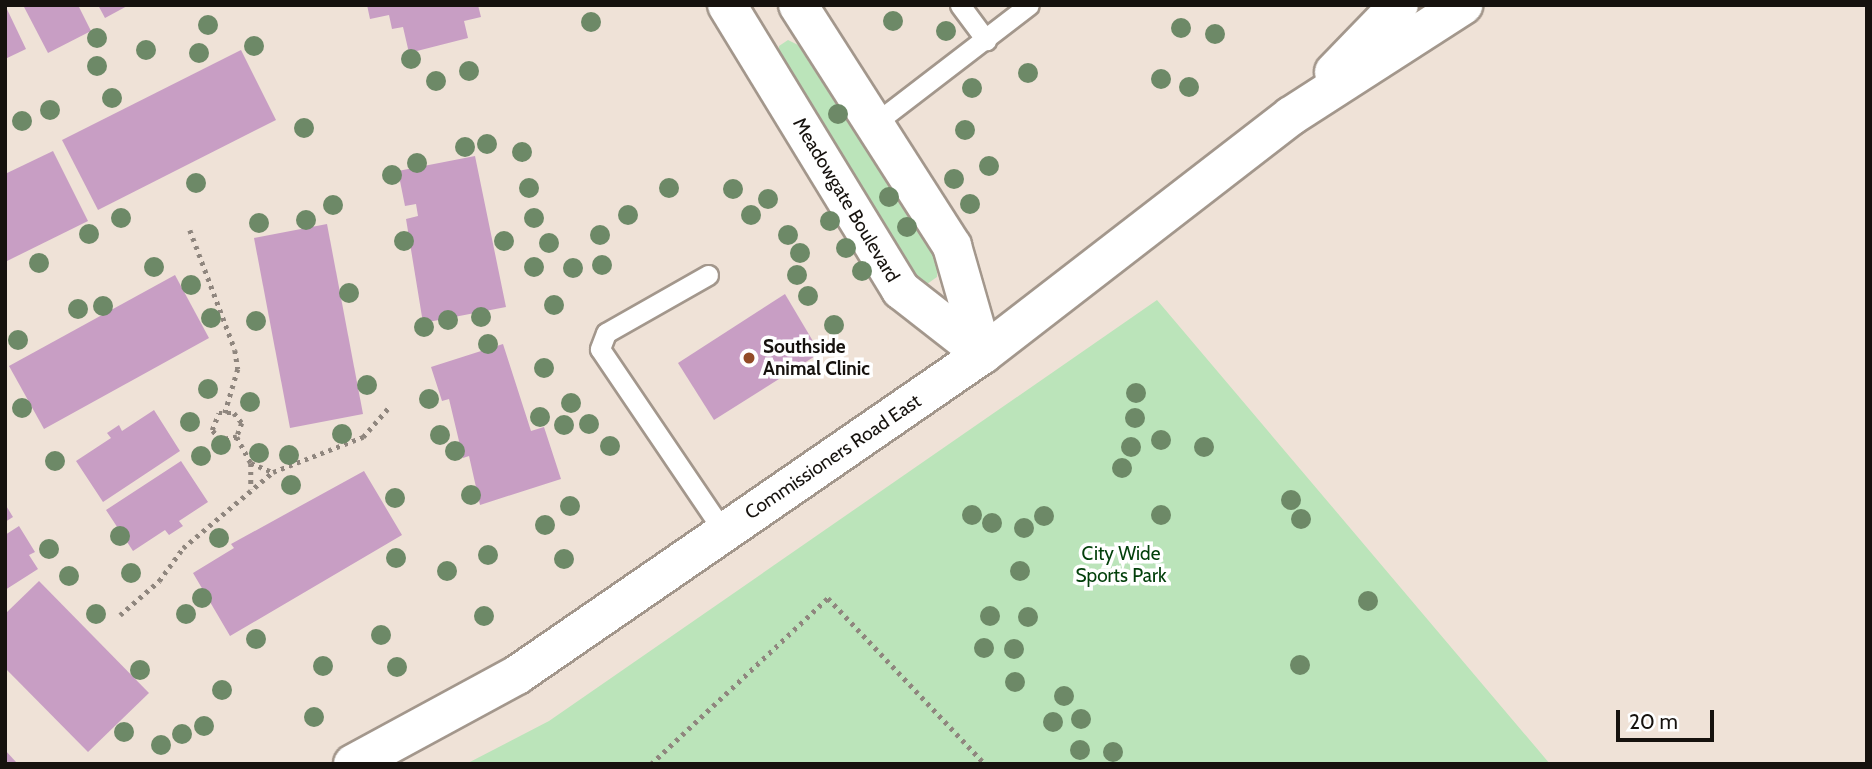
<!DOCTYPE html>
<style>
body{margin:0}
#map{position:relative;width:1872px;height:769px;overflow:hidden;background:#efe2d7;font-family:Cabin,sans-serif}
div>[style]{position:absolute}
.green>*{inset:0;background:#bbe4ba}
.building>*{inset:0;background:#c89ec4}
.path>*{height:4.5px;margin-top:-2.25px;transform-origin:0;background:repeating-linear-gradient(90deg,#8f867e 0 3.5px,transparent 0 8.5px)}
.roads{filter:drop-shadow(2px 0 #a3978c) drop-shadow(-2px 0 #a3978c) drop-shadow(0 2px #a3978c) drop-shadow(0 -2px #a3978c)}
.service>*{height:19px;margin:-9.5px;padding:0 9.5px;transform-origin:9.5px;border-radius:9.5px;background:#fff}
.tertiary>*{height:38px;margin:-19px;padding:0 19px;transform-origin:19px;border-radius:19px;background:#fff}
.secondary>*{height:38px;margin:-19px;padding:0 19px;transform-origin:19px;border-radius:19px;background:#fff}
.trees>*{width:20px;height:20px;margin:-10px;border-radius:50%;background:#6d8967}
.dots>*{width:19px;height:19px;translate:-50% -50%;box-sizing:border-box;border:4px solid #fff;border-radius:50%}
span{translate:-50% -50%;white-space:nowrap;text-align:center;line-height:1.15;-webkit-text-stroke:7px #fff;paint-order:stroke}
.street-label{font-size:19px;color:#16120e}
.poi-label{font-size:19px;color:#16120e;font-weight:700}
.left{translate:0 -50%;text-align:left}
.park-label{font-size:19px;color:#03400b}
.frame{position:absolute;inset:0;border:7px solid #16120e;pointer-events:none}
.scale{position:absolute;left:1616px;top:710px;width:98px;height:32px;box-sizing:border-box;border:4px solid #16120e;border-top:0;padding-left:9px;font-size:21px;line-height:24px;white-space:nowrap;color:#16120e;-webkit-text-stroke:5px #fff;paint-order:stroke}
</style>
<div id="map">
<div class="green">
<i style="clip-path:polygon(788px 40px,798px 45px,938px 262px,937px 277px,927px 284px,917px 278px,779px 55px,779px 46px)"></i>
<i style="clip-path:polygon(1157px 300px,1550px 764px,466px 764px,549px 721px)"></i>
</div>
<div class="building">
<i style="clip-path:polygon(5px 5px,26px 49px,5px 59px)"></i>
<i style="clip-path:polygon(23px 5px,78px 5px,91px 31px,48px 53px)"></i>
<i style="clip-path:polygon(98px 5px,129px 5px,105px 18px)"></i>
<i style="clip-path:polygon(367px 5px,478px 5px,481px 17px,464px 21px,468px 38px,409px 53px,403px 27px,392px 29px,389px 15px,370px 19px)"></i>
<i style="clip-path:polygon(241px 50px,276px 120px,98px 210px,62px 140px)"></i>
<i style="clip-path:polygon(53px 151px,88px 221px,5px 262px,5px 174px)"></i>
<i style="clip-path:polygon(475px 156px,506px 307px,423px 323px,406px 219px,418px 216px,416px 204px,405px 206px,398px 171px)"></i>
<i style="clip-path:polygon(327px 224px,363px 414px,290px 428px,254px 238px)"></i>
<i style="clip-path:polygon(175px 275px,209px 338px,44px 429px,9px 366px)"></i>
<i style="clip-path:polygon(785px 294px,820px 353px,714px 420px,678px 363px)"></i>
<i style="clip-path:polygon(503px 344px,531px 431px,544px 427px,561px 479px,480px 505px,469px 456px,463px 458px,449px 399px,442px 401px,431px 367px)"></i>
<i style="clip-path:polygon(154px 410px,180px 451px,103px 502px,76px 461px,111px 438px,107px 433px,119px 425px,122px 431px)"></i>
<i style="clip-path:polygon(181px 461px,208px 502px,179px 521px,183px 526px,169px 535px,165px 530px,133px 551px,106px 510px)"></i>
<i style="clip-path:polygon(364px 471px,402px 535px,230px 636px,193px 573px,234px 548px,231px 544px)"></i>
<i style="clip-path:polygon(5px 504px,13px 517px,5px 522px)"></i>
<i style="clip-path:polygon(19px 526px,35px 552px,29px 555px,38px 569px,5px 590px,5px 535px)"></i>
<i style="clip-path:polygon(39px 581px,149px 693px,88px 752px,5px 668px,5px 614px)"></i>
<i style="clip-path:polygon(5px 750px,16px 762px,14px 764px,5px 764px)"></i>
</div>
<div class="path">
<i style="left:190px;top:230px;width:128px;rotate:69.4deg"></i>
<i style="left:235px;top:350px;width:19px;rotate:81deg"></i>
<i style="left:238px;top:369px;width:46px;rotate:106.5deg"></i>
<i style="left:237px;top:437px;width:17px;rotate:170deg"></i>
<i style="left:220px;top:440px;width:13px;rotate:-129deg"></i>
<i style="left:212px;top:430px;width:18px;rotate:-68deg"></i>
<i style="left:219px;top:413px;width:15px"></i>
<i style="left:234px;top:413px;width:13px;rotate:51deg"></i>
<i style="left:242px;top:423px;width:15px;rotate:110deg"></i>
<i style="left:237px;top:437px;width:30px;rotate:62deg"></i>
<i style="left:251px;top:463px;width:23px;rotate:23deg"></i>
<i style="left:251px;top:463px;width:26px;rotate:90deg"></i>
<i style="left:120px;top:615px;width:52px;rotate:-41.1deg"></i>
<i style="left:159px;top:581px;width:41px;rotate:-54deg"></i>
<i style="left:183px;top:548px;width:118px;rotate:-40.2deg"></i>
<i style="left:273px;top:472px;width:97px;rotate:-21.3deg"></i>
<i style="left:363px;top:437px;width:41px;rotate:-48.9deg"></i>
<i style="left:651px;top:764px;width:243px;rotate:-43.2deg"></i>
<i style="left:828px;top:598px;width:228px;rotate:46.6deg"></i>
</div>
<div class="roads">
<div class="service">
<i style="left:960px;top:5px;width:44px;rotate:53.4deg"></i>
<i style="left:874px;top:124px;width:195px;rotate:-37.5deg"></i>
<i style="left:708px;top:275px;width:117px;rotate:150.4deg"></i>
<i style="left:606px;top:333px;width:17px;rotate:111deg"></i>
<i style="left:600px;top:349px;width:221px;rotate:55.9deg"></i>
</div>
<div class="tertiary">
<i style="left:727px;top:5px;width:334px;rotate:58.6deg"></i>
<i style="left:901px;top:290px;width:104px;rotate:38deg"></i>
<i style="left:798px;top:5px;width:286px;rotate:57.4deg"></i>
<i style="left:952px;top:246px;width:112px;rotate:74deg"></i>
</div>
<div class="secondary">
<i style="left:1334px;top:72px;width:93px;rotate:-45.9deg"></i>
<i style="left:353px;top:764px;width:187px;rotate:-28.5deg"></i>
<i style="left:517px;top:675px;width:566px;rotate:-34.56deg"></i>
<i style="left:983px;top:354px;width:389px;rotate:-37.7deg"></i>
<i style="left:1291px;top:116px;width:205px;rotate:-32.8deg"></i>
</div>
</div>
<div class="trees">
<i style="left:893px;top:21px"></i>
<i style="left:591px;top:22px"></i>
<i style="left:208px;top:25px"></i>
<i style="left:1181px;top:28px"></i>
<i style="left:946px;top:31px"></i>
<i style="left:1215px;top:34px"></i>
<i style="left:97px;top:38px"></i>
<i style="left:254px;top:46px"></i>
<i style="left:146px;top:50px"></i>
<i style="left:199px;top:53px"></i>
<i style="left:411px;top:59px"></i>
<i style="left:97px;top:66px"></i>
<i style="left:469px;top:71px"></i>
<i style="left:1028px;top:73px"></i>
<i style="left:1161px;top:79px"></i>
<i style="left:436px;top:81px"></i>
<i style="left:1189px;top:87px"></i>
<i style="left:972px;top:88px"></i>
<i style="left:112px;top:98px"></i>
<i style="left:50px;top:110px"></i>
<i style="left:838px;top:114px"></i>
<i style="left:22px;top:121px"></i>
<i style="left:304px;top:128px"></i>
<i style="left:965px;top:130px"></i>
<i style="left:487px;top:144px"></i>
<i style="left:465px;top:147px"></i>
<i style="left:522px;top:152px"></i>
<i style="left:417px;top:163px"></i>
<i style="left:989px;top:166px"></i>
<i style="left:392px;top:175px"></i>
<i style="left:954px;top:179px"></i>
<i style="left:196px;top:183px"></i>
<i style="left:529px;top:188px"></i>
<i style="left:669px;top:188px"></i>
<i style="left:733px;top:189px"></i>
<i style="left:889px;top:197px"></i>
<i style="left:768px;top:199px"></i>
<i style="left:970px;top:204px"></i>
<i style="left:333px;top:205px"></i>
<i style="left:628px;top:215px"></i>
<i style="left:751px;top:215px"></i>
<i style="left:121px;top:218px"></i>
<i style="left:534px;top:218px"></i>
<i style="left:306px;top:220px"></i>
<i style="left:830px;top:221px"></i>
<i style="left:259px;top:223px"></i>
<i style="left:907px;top:227px"></i>
<i style="left:89px;top:234px"></i>
<i style="left:600px;top:235px"></i>
<i style="left:788px;top:235px"></i>
<i style="left:404px;top:241px"></i>
<i style="left:504px;top:241px"></i>
<i style="left:549px;top:243px"></i>
<i style="left:846px;top:248px"></i>
<i style="left:800px;top:253px"></i>
<i style="left:39px;top:263px"></i>
<i style="left:602px;top:265px"></i>
<i style="left:154px;top:267px"></i>
<i style="left:534px;top:267px"></i>
<i style="left:573px;top:268px"></i>
<i style="left:862px;top:271px"></i>
<i style="left:797px;top:275px"></i>
<i style="left:191px;top:285px"></i>
<i style="left:349px;top:293px"></i>
<i style="left:808px;top:296px"></i>
<i style="left:554px;top:305px"></i>
<i style="left:103px;top:306px"></i>
<i style="left:78px;top:309px"></i>
<i style="left:481px;top:317px"></i>
<i style="left:211px;top:318px"></i>
<i style="left:448px;top:320px"></i>
<i style="left:256px;top:321px"></i>
<i style="left:834px;top:325px"></i>
<i style="left:424px;top:327px"></i>
<i style="left:18px;top:340px"></i>
<i style="left:488px;top:344px"></i>
<i style="left:544px;top:368px"></i>
<i style="left:367px;top:385px"></i>
<i style="left:208px;top:389px"></i>
<i style="left:1136px;top:393px"></i>
<i style="left:429px;top:399px"></i>
<i style="left:250px;top:402px"></i>
<i style="left:571px;top:403px"></i>
<i style="left:22px;top:408px"></i>
<i style="left:540px;top:417px"></i>
<i style="left:1135px;top:418px"></i>
<i style="left:190px;top:422px"></i>
<i style="left:589px;top:424px"></i>
<i style="left:564px;top:425px"></i>
<i style="left:342px;top:434px"></i>
<i style="left:440px;top:435px"></i>
<i style="left:1161px;top:440px"></i>
<i style="left:221px;top:445px"></i>
<i style="left:610px;top:446px"></i>
<i style="left:1131px;top:447px"></i>
<i style="left:1204px;top:447px"></i>
<i style="left:455px;top:451px"></i>
<i style="left:259px;top:453px"></i>
<i style="left:289px;top:455px"></i>
<i style="left:201px;top:456px"></i>
<i style="left:55px;top:461px"></i>
<i style="left:1122px;top:468px"></i>
<i style="left:291px;top:485px"></i>
<i style="left:471px;top:495px"></i>
<i style="left:395px;top:498px"></i>
<i style="left:1291px;top:500px"></i>
<i style="left:570px;top:506px"></i>
<i style="left:972px;top:515px"></i>
<i style="left:1161px;top:515px"></i>
<i style="left:1044px;top:516px"></i>
<i style="left:1301px;top:519px"></i>
<i style="left:992px;top:523px"></i>
<i style="left:545px;top:525px"></i>
<i style="left:1024px;top:528px"></i>
<i style="left:120px;top:536px"></i>
<i style="left:219px;top:538px"></i>
<i style="left:49px;top:549px"></i>
<i style="left:488px;top:555px"></i>
<i style="left:396px;top:558px"></i>
<i style="left:564px;top:559px"></i>
<i style="left:447px;top:571px"></i>
<i style="left:1020px;top:571px"></i>
<i style="left:131px;top:573px"></i>
<i style="left:69px;top:576px"></i>
<i style="left:202px;top:598px"></i>
<i style="left:1368px;top:601px"></i>
<i style="left:96px;top:614px"></i>
<i style="left:186px;top:614px"></i>
<i style="left:484px;top:616px"></i>
<i style="left:990px;top:616px"></i>
<i style="left:1028px;top:617px"></i>
<i style="left:381px;top:635px"></i>
<i style="left:256px;top:639px"></i>
<i style="left:984px;top:648px"></i>
<i style="left:1014px;top:649px"></i>
<i style="left:1300px;top:665px"></i>
<i style="left:323px;top:666px"></i>
<i style="left:397px;top:667px"></i>
<i style="left:140px;top:670px"></i>
<i style="left:1015px;top:682px"></i>
<i style="left:222px;top:690px"></i>
<i style="left:1064px;top:696px"></i>
<i style="left:314px;top:717px"></i>
<i style="left:1081px;top:719px"></i>
<i style="left:1053px;top:722px"></i>
<i style="left:204px;top:726px"></i>
<i style="left:124px;top:732px"></i>
<i style="left:182px;top:734px"></i>
<i style="left:161px;top:745px"></i>
<i style="left:1080px;top:750px"></i>
<i style="left:1113px;top:752px"></i>
</div>
<div class="dots">
<i style="left:749px;top:358px;background:#924b27"></i>
</div>
<div class="street-label">
<span style="left:846px;top:200px;rotate:59deg">Meadowgate Boulevard</span>
<span style="left:833px;top:457px;rotate:-34deg">Commissioners Road East</span>
</div>
<div class="poi-label">
<span class="left" style="left:763px;top:358px">Southside<br>Animal Clinic</span>
</div>
<div class="park-label">
<span style="left:1121px;top:565px">City Wide<br>Sports Park</span>
</div>
<div class="frame"></div>
<div class="scale">20 m</div>
</div>
